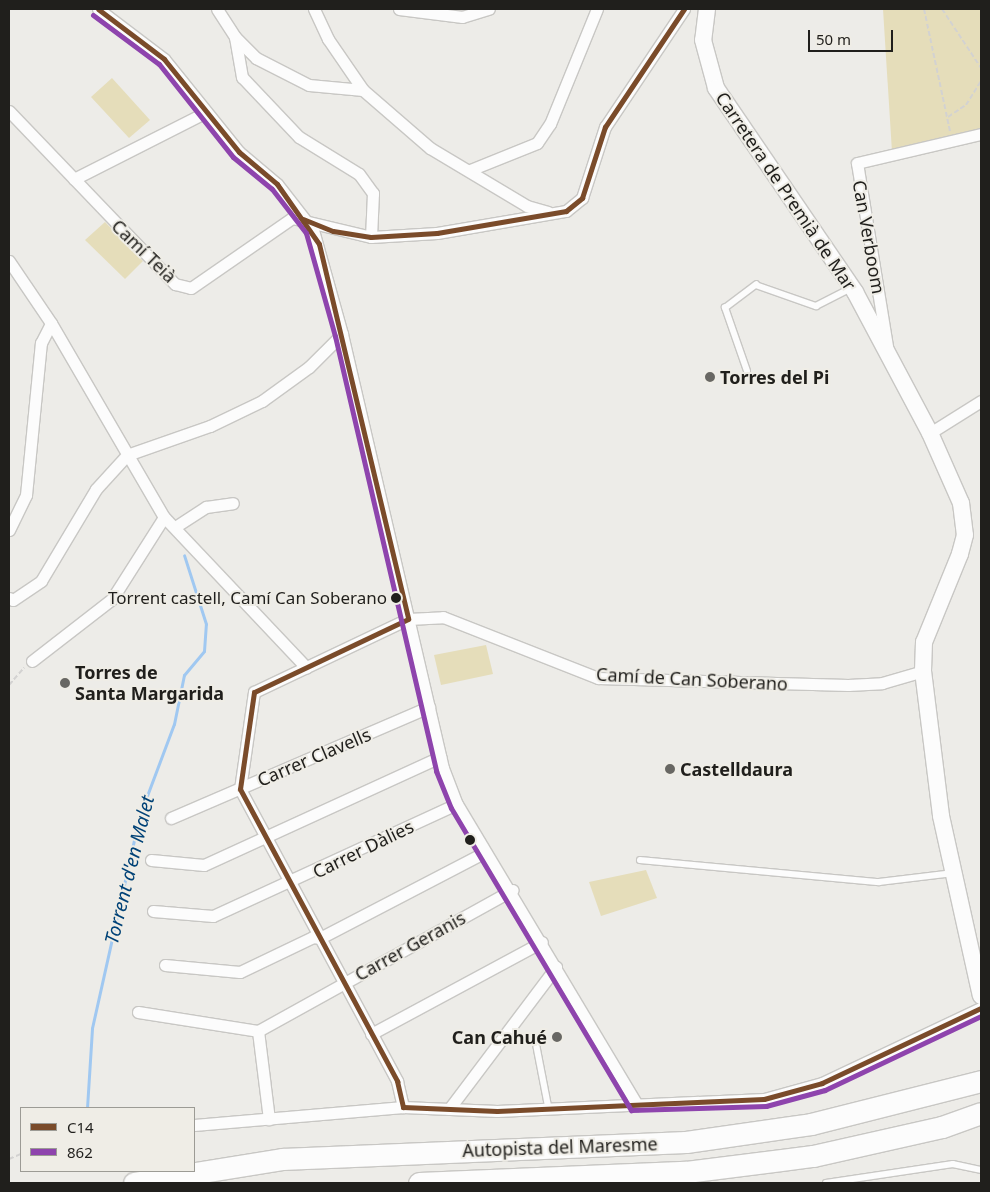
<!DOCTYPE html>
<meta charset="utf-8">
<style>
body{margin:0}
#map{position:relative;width:990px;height:1192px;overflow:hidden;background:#edece8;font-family:"Noto Sans",sans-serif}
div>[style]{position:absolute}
.green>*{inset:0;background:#e5ddba}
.stream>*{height:3px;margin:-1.5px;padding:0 1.5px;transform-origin:1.5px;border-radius:1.5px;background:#a0c8f1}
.path>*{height:2px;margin-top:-1px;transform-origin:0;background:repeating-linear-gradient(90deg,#d3d2d1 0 5px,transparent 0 7.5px)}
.roads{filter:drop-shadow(1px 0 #c8c7c4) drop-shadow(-1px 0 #c8c7c4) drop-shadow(0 1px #c8c7c4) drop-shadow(0 -1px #c8c7c4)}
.lane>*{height:5.5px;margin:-2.75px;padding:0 2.75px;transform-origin:2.75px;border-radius:2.75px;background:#fcfcfc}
.street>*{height:11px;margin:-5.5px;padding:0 5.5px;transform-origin:5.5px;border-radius:5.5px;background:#fcfcfc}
.secondary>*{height:16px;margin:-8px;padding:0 8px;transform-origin:8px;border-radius:8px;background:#fcfcfc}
.highway>*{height:21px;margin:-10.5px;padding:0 10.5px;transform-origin:10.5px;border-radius:10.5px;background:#fcfcfc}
.bus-1>*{height:5px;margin:-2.5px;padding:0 2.5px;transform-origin:2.5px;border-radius:2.5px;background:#7a4b2a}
.bus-2>*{height:5px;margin:-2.5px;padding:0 2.5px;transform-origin:2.5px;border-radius:2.5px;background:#8e44ad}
.dots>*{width:14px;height:14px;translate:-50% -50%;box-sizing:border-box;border:2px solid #efede6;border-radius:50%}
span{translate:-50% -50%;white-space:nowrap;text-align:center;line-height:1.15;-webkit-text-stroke:4px #efede6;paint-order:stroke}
.bus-label{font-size:17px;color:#201f1c}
.right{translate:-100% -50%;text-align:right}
.street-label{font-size:18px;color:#201f1c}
.poi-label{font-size:18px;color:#201f1c;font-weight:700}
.left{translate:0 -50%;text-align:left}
.water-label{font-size:19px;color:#004277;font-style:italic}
.frame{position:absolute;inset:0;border:10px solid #201f1c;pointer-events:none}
.legend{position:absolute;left:20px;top:1107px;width:175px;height:65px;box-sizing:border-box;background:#efede6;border:1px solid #9c9b95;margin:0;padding:6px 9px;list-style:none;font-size:15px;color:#201f1c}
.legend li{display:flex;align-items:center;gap:10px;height:25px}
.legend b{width:25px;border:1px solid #9c9b95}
.scale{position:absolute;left:808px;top:30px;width:85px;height:22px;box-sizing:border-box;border:2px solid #201f1c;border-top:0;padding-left:6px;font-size:15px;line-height:18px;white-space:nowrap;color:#201f1c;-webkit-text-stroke:4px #efede6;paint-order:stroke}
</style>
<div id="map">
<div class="green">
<i style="clip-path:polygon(883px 9px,981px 9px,981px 131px,892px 152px)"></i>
<i style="clip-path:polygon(112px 78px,150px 120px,129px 138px,91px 97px)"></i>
<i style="clip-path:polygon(105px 222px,143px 261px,125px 279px,85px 240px)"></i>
<i style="clip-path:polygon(486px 645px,493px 674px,441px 685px,434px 655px)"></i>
<i style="clip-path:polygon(646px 870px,657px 898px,601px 916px,589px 882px)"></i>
</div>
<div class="stream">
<i style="left:87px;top:1108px;width:80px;rotate:-86.4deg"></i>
<i style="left:92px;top:1028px;width:216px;rotate:-77.4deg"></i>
<i style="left:139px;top:817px;width:99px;rotate:-69.4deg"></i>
<i style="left:174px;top:724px;width:50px;rotate:-78.5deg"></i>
<i style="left:184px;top:675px;width:31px;rotate:-50deg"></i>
<i style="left:204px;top:651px;width:27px;rotate:-86deg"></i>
<i style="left:206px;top:624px;width:72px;rotate:-107.7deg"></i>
</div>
<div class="path">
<i style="left:924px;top:9px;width:125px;rotate:78deg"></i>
<i style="left:942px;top:9px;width:71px;rotate:56.5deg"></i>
<i style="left:948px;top:117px;width:22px;rotate:-34deg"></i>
<i style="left:966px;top:105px;width:28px;rotate:-58deg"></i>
<i style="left:9px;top:685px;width:23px;rotate:-49deg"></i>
<i style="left:9px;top:811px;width:34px;rotate:90deg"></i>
<i style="left:9px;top:1159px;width:13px;rotate:-23deg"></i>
</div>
<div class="roads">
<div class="lane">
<i style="left:747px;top:371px;width:67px;rotate:-109.2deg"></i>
<i style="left:725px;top:308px;width:39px;rotate:-37deg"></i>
<i style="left:756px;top:285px;width:64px;rotate:19.3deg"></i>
<i style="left:816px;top:306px;width:38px;rotate:-27deg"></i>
<i style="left:640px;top:860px;width:240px;rotate:5.3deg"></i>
<i style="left:879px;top:882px;width:75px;rotate:-6.9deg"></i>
<i style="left:537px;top:1047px;width:63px;rotate:79deg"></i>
<i style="left:826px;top:1183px;width:128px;rotate:-8.5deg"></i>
<i style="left:953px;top:1164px;width:29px;rotate:12deg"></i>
</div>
<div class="street">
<i style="left:98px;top:9px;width:83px;rotate:37.1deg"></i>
<i style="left:164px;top:59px;width:119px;rotate:51.1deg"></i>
<i style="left:239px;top:152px;width:50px;rotate:40.1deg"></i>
<i style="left:277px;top:184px;width:58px;rotate:52deg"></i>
<i style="left:313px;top:230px;width:108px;rotate:74.4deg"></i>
<i style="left:342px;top:334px;width:446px;rotate:76.9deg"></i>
<i style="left:443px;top:768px;width:39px;rotate:69deg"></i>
<i style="left:457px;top:804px;width:351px;rotate:59.1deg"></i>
<i style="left:217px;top:9px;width:33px;rotate:57deg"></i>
<i style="left:235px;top:37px;width:30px;rotate:45deg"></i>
<i style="left:256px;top:58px;width:59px;rotate:27deg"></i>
<i style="left:309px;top:85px;width:54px;rotate:5.3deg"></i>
<i style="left:363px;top:90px;width:89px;rotate:40.9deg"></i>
<i style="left:430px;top:148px;width:113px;rotate:30.9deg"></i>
<i style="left:527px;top:206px;width:22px;rotate:16deg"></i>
<i style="left:314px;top:9px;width:33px;rotate:65deg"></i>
<i style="left:328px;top:39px;width:62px;rotate:55.5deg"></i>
<i style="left:399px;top:9px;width:64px;rotate:7.2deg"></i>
<i style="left:462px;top:17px;width:28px;rotate:-17deg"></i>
<i style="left:235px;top:37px;width:41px;rotate:80.1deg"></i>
<i style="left:242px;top:77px;width:83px;rotate:46.5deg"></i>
<i style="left:299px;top:137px;width:70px;rotate:31.7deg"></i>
<i style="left:359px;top:174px;width:24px;rotate:54deg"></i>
<i style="left:373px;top:193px;width:44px;rotate:92.6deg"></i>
<i style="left:9px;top:111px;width:240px;rotate:46.2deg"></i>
<i style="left:175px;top:284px;width:16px;rotate:14deg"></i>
<i style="left:191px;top:288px;width:123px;rotate:-34.7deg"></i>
<i style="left:292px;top:218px;width:81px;rotate:13.5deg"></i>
<i style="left:371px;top:237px;width:66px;rotate:-3.5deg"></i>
<i style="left:437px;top:233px;width:131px;rotate:-9.7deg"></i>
<i style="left:566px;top:211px;width:21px;rotate:-39deg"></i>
<i style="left:582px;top:198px;width:75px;rotate:-72.1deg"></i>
<i style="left:605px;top:127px;width:142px;rotate:-56.2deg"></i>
<i style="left:470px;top:170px;width:72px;rotate:-21.9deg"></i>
<i style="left:537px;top:143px;width:23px;rotate:-56deg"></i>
<i style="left:550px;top:124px;width:124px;rotate:-67.8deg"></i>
<i style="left:74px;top:179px;width:148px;rotate:-26.9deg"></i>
<i style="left:9px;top:261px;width:75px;rotate:55.9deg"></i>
<i style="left:51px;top:323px;width:225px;rotate:59.8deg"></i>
<i style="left:164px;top:517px;width:207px;rotate:46.6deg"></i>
<i style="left:887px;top:346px;width:185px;rotate:-99.3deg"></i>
<i style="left:857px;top:163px;width:127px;rotate:-13.2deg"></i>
<i style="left:930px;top:433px;width:60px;rotate:-32.1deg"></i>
<i style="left:175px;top:527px;width:37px;rotate:-33deg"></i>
<i style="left:206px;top:507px;width:27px;rotate:-8deg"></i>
<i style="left:9px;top:530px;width:39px;rotate:-64deg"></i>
<i style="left:26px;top:495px;width:153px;rotate:-84.4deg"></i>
<i style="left:41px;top:343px;width:22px;rotate:-63deg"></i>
<i style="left:9px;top:598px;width:4px;rotate:27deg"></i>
<i style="left:13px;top:600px;width:34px;rotate:-34deg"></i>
<i style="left:41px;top:581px;width:107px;rotate:-59.1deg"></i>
<i style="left:96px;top:489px;width:46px;rotate:-47.6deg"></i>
<i style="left:127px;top:455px;width:88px;rotate:-19.3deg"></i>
<i style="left:210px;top:426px;width:58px;rotate:-25.7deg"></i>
<i style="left:262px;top:401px;width:58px;rotate:-35.9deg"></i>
<i style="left:309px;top:367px;width:47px;rotate:-45deg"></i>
<i style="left:32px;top:661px;width:101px;rotate:-37.8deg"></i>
<i style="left:112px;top:599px;width:97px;rotate:-57.6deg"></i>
<i style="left:240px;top:789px;width:98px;rotate:-81.8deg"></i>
<i style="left:254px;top:692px;width:170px;rotate:-25.4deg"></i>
<i style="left:408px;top:619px;width:35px;rotate:-3deg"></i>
<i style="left:443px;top:617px;width:167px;rotate:21.5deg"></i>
<i style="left:598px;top:678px;width:250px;rotate:1.6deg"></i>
<i style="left:848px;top:685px;width:34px;rotate:-3deg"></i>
<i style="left:882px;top:683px;width:43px;rotate:-16.3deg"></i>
<i style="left:240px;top:789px;width:332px;rotate:61.7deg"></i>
<i style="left:397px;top:1081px;width:27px;rotate:77deg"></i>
<i style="left:171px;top:818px;width:281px;rotate:-23.3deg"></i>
<i style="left:151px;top:860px;width:53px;rotate:5.4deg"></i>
<i style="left:204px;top:865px;width:260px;rotate:-24.6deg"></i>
<i style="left:153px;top:911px;width:60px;rotate:4.8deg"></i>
<i style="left:213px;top:916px;width:268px;rotate:-24.7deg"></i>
<i style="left:165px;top:965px;width:75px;rotate:5.3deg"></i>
<i style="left:240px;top:972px;width:81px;rotate:-25.6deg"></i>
<i style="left:313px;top:937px;width:7px;rotate:8deg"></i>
<i style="left:320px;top:938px;width:186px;rotate:-27.5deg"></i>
<i style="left:138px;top:1012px;width:121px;rotate:9deg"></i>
<i style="left:258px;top:1031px;width:291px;rotate:-29deg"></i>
<i style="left:258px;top:1031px;width:89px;rotate:82.9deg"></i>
<i style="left:371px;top:1034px;width:194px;rotate:-28.3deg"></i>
<i style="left:449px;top:1109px;width:178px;rotate:-53deg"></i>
<i style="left:194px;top:1125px;width:210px;rotate:-4.9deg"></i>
<i style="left:403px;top:1107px;width:94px;rotate:2.4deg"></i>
<i style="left:497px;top:1111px;width:267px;rotate:-2.6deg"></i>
<i style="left:764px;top:1099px;width:60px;rotate:-15.4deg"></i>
<i style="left:822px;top:1083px;width:176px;rotate:-25.3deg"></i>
</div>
<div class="secondary">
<i style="left:707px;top:9px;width:31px;rotate:97deg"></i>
<i style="left:703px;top:40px;width:50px;rotate:74.8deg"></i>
<i style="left:716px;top:88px;width:247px;rotate:55.7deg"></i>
<i style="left:855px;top:292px;width:160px;rotate:62deg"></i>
<i style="left:930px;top:433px;width:77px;rotate:66.1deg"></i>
<i style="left:961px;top:503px;width:32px;rotate:83deg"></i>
<i style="left:965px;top:535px;width:20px;rotate:105deg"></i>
<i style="left:960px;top:554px;width:95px;rotate:112.2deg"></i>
<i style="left:924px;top:642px;width:29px;rotate:92deg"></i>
<i style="left:923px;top:671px;width:146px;rotate:82.9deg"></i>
<i style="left:941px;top:816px;width:184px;rotate:77.5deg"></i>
</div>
<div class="highway">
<i style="left:134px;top:1183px;width:150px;rotate:-9.2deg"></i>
<i style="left:282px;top:1159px;width:404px;rotate:-2.4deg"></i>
<i style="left:686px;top:1142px;width:126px;rotate:-8.2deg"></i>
<i style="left:811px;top:1124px;width:175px;rotate:-14.2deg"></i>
<i style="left:419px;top:1183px;width:267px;rotate:-2.4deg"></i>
<i style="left:686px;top:1172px;width:128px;rotate:-7.2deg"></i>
<i style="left:813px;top:1156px;width:132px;rotate:-12.7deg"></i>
<i style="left:942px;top:1127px;width:41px;rotate:-19.7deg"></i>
</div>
</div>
<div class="bus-1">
<i style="left:98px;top:9px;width:83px;rotate:37.1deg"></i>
<i style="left:164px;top:59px;width:119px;rotate:51.1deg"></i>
<i style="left:239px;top:152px;width:50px;rotate:40.1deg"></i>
<i style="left:277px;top:184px;width:73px;rotate:55deg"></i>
<i style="left:319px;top:244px;width:385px;rotate:76.6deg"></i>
<i style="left:408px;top:619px;width:170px;rotate:154.6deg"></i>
<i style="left:254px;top:692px;width:98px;rotate:98.2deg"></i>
<i style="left:240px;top:789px;width:332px;rotate:61.7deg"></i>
<i style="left:397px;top:1081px;width:27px;rotate:77deg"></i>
<i style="left:403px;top:1107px;width:94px;rotate:2.4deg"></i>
<i style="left:497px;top:1111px;width:267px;rotate:-2.6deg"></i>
<i style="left:764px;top:1099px;width:60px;rotate:-15.4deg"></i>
<i style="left:822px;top:1083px;width:176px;rotate:-25.3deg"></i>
<i style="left:303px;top:219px;width:32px;rotate:22deg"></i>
<i style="left:333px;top:231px;width:38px;rotate:9deg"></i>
<i style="left:371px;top:237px;width:66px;rotate:-3.5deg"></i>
<i style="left:437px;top:233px;width:131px;rotate:-9.7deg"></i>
<i style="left:566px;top:211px;width:21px;rotate:-39deg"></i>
<i style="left:582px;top:198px;width:75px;rotate:-72.1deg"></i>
<i style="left:605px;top:127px;width:142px;rotate:-56.2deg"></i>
</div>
<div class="bus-2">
<i style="left:93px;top:15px;width:82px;rotate:36.6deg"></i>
<i style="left:159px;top:64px;width:119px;rotate:51.5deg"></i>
<i style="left:233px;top:157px;width:50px;rotate:39.4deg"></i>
<i style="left:272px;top:189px;width:56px;rotate:52.3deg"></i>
<i style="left:306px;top:233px;width:107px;rotate:74.3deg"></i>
<i style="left:335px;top:336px;width:447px;rotate:76.9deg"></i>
<i style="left:436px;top:771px;width:40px;rotate:68deg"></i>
<i style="left:451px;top:808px;width:352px;rotate:59.2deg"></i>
<i style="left:631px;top:1110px;width:135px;rotate:-1.7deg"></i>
<i style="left:766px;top:1106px;width:61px;rotate:-15.2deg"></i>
<i style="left:825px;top:1090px;width:173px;rotate:-25.4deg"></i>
</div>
<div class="dots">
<i style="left:710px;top:377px;background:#686763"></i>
<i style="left:396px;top:598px;background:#201f1c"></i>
<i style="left:65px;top:683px;background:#686763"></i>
<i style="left:670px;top:769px;background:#686763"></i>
<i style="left:470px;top:840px;background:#201f1c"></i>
<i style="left:557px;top:1037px;background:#686763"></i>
</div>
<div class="bus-label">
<span class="right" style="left:387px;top:598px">Torrent castell, Camí Can Soberano</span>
</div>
<div class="street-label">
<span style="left:786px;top:191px;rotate:56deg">Carretera de Premià de Mar</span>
<span style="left:869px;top:237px;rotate:80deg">Can Verboom</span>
<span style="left:144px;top:251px;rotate:44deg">Camí Teià</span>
<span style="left:692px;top:679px;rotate:3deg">Camí de Can Soberano</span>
<span style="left:314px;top:757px;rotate:-23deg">Carrer Clavells</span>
<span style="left:363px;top:849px;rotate:-26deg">Carrer Dàlies</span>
<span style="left:410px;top:946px;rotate:-29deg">Carrer Geranis</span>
<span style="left:560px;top:1147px;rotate:-2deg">Autopista del Maresme</span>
</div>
<div class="poi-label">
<span class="left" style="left:720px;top:377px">Torres del Pi</span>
<span class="left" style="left:75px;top:683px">Torres de<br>Santa Margarida</span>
<span class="left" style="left:680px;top:769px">Castelldaura</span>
<span class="right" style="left:547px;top:1037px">Can Cahué</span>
</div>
<div class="water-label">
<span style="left:130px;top:870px;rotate:-76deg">Torrent d'en Malet</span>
</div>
<div class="frame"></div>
<ul class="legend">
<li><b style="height:6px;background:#7a4b2a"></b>C14</li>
<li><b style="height:6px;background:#8e44ad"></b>862</li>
</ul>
<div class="scale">50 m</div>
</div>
